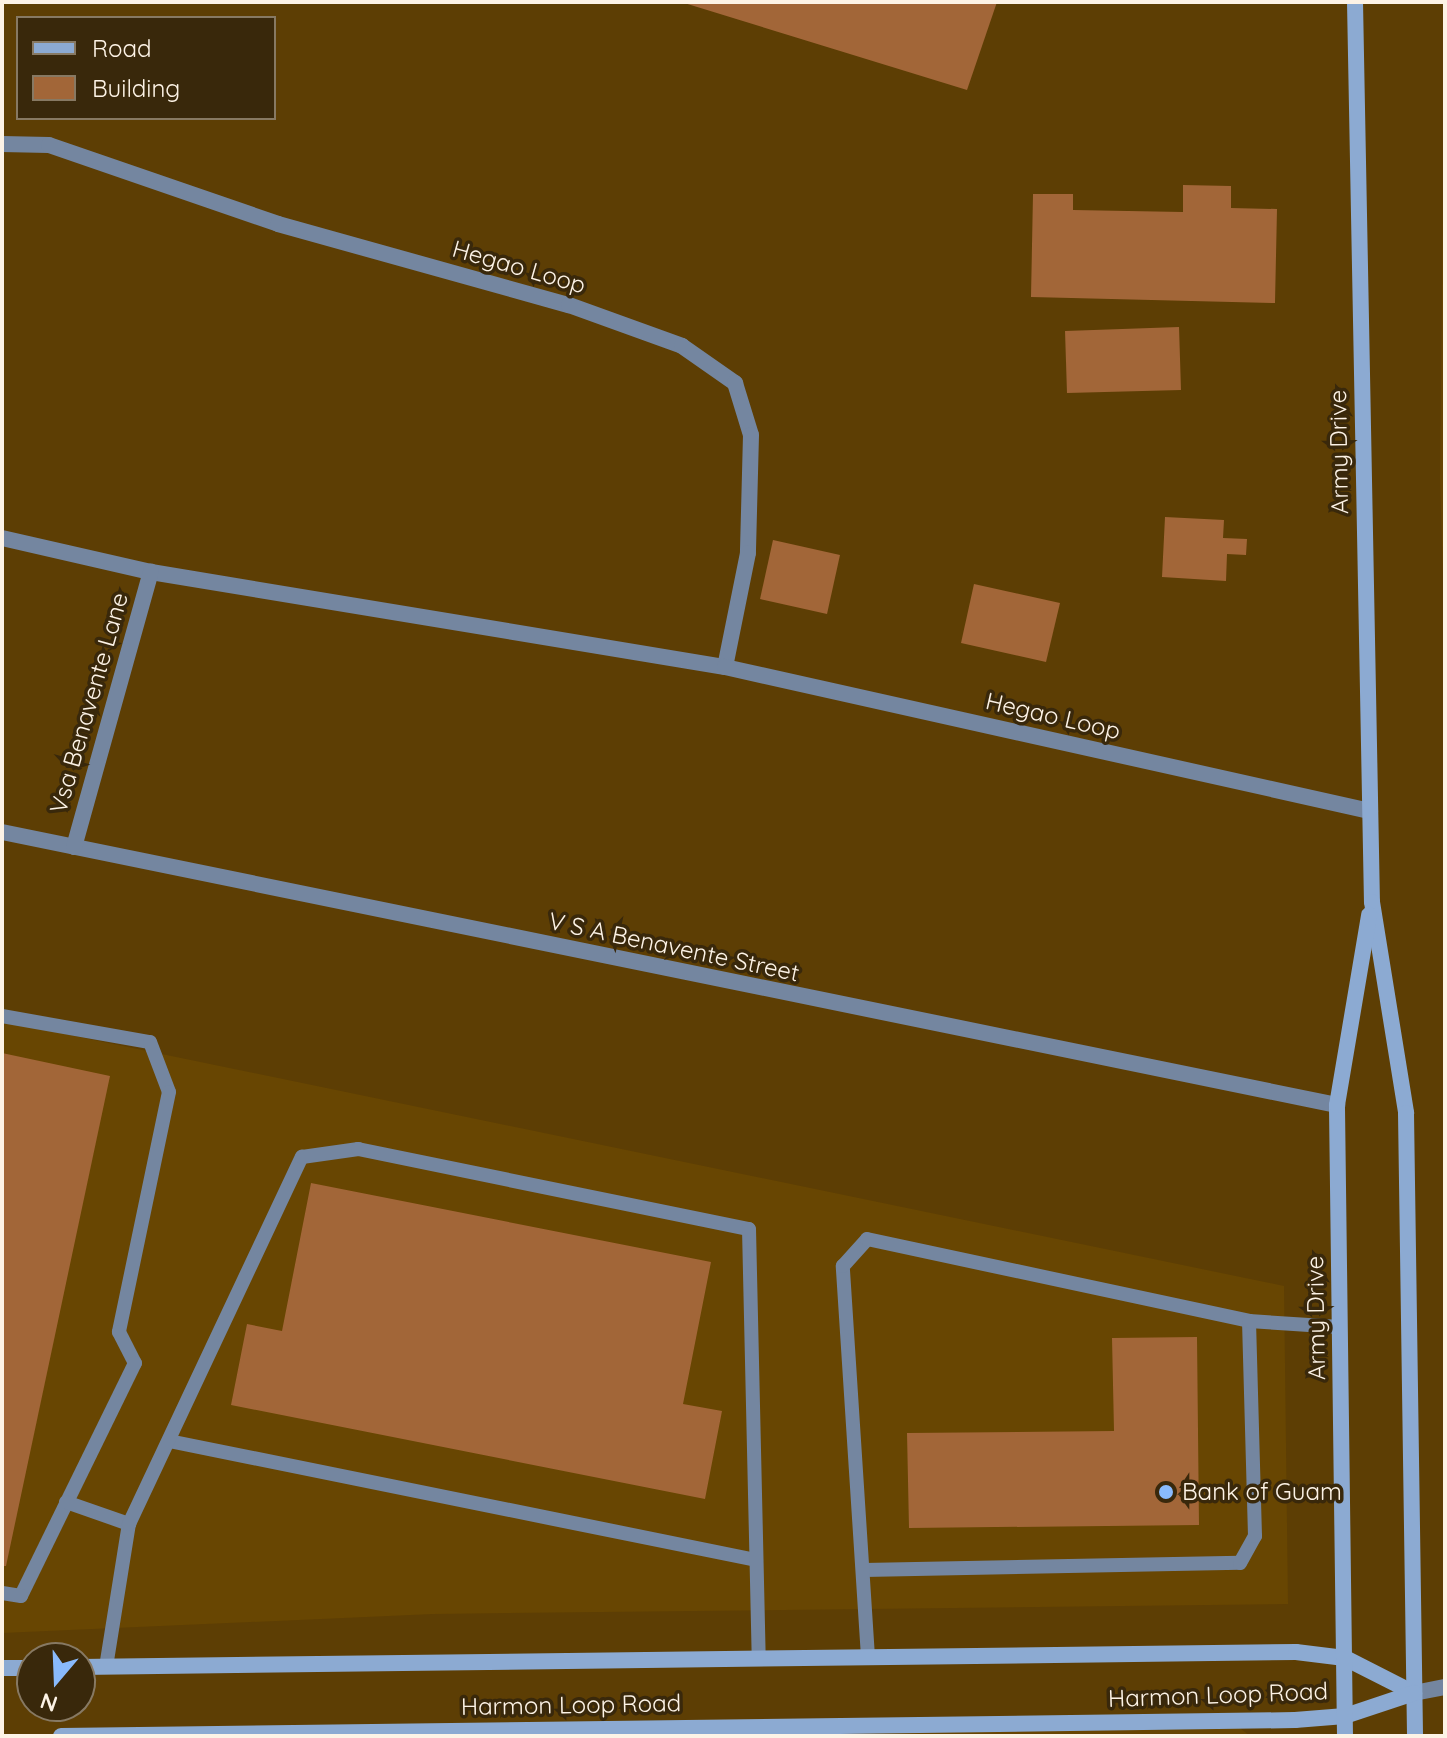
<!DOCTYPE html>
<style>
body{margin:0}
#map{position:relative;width:1447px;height:1738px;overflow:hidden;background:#5d3e04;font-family:Quicksand,sans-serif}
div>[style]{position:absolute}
.built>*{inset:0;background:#684602}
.building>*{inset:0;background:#a26638}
.service>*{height:14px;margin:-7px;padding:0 7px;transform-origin:7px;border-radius:7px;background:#7486a0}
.minor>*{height:16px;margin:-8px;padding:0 8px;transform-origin:8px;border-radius:8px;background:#7486a0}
.tertiary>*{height:16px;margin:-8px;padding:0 8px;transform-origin:8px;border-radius:8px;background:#7486a0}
.secondary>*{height:16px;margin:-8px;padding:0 8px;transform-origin:8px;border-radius:8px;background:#8caad2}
.dots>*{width:22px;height:22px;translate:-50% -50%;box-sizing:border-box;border:4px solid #39280b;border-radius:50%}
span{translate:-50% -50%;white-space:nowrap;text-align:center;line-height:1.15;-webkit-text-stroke:7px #39280b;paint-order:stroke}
.street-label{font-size:24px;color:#fdf3e6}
.poi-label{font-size:24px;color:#fdf3e6}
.left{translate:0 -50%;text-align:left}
.frame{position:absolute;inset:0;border:4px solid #fdf3e6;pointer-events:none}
.legend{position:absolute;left:16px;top:16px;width:260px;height:104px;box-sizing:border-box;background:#39280b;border:2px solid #877963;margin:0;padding:10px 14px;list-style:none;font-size:24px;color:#fdf3e6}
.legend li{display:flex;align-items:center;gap:16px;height:40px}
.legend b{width:40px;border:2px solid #877963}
.north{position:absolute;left:16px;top:1642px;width:80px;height:80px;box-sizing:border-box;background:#39280b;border:2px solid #877963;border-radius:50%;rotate:199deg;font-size:22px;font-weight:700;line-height:32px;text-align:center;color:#fdf3e6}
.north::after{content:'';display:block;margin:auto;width:28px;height:36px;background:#89bafc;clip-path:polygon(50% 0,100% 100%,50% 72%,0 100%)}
</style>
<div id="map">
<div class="built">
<i style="clip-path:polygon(1445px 2px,1445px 646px,1440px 478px)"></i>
<i style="clip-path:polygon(2px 1021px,1284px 1286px,1288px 1604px,433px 1614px,2px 1633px)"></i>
<i style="clip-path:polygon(1231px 1721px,1250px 1736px,659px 1736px)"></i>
</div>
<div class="building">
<i style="clip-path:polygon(681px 2px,997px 2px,967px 90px)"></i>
<i style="clip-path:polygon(1183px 185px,1231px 186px,1231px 208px,1277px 209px,1275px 303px,1031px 297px,1033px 194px,1073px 194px,1073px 210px,1183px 212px)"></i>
<i style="clip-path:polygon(1179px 327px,1181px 390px,1067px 393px,1065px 331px)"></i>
<i style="clip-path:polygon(1165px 517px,1224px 520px,1223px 538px,1247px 539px,1246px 555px,1227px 554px,1226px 581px,1162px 577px)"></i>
<i style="clip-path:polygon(773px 540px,840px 555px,827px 614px,760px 599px)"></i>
<i style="clip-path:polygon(974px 584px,1060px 603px,1046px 662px,961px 643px)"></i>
<i style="clip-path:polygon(2px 1053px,110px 1076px,6px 1566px,2px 1566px)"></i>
<i style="clip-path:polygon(311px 1183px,711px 1262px,683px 1404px,722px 1411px,705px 1499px,231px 1405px,247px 1324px,282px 1331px)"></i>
<i style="clip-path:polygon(1197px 1337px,1199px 1525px,909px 1528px,907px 1433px,1114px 1431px,1112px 1338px)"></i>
</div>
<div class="service">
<i style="left:2px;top:1016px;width:150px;rotate:10deg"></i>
<i style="left:150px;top:1042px;width:53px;rotate:69.2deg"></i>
<i style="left:169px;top:1092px;width:245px;rotate:101.8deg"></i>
<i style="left:119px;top:1332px;width:35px;rotate:63deg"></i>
<i style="left:135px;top:1363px;width:259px;rotate:116.1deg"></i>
<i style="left:21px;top:1596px;width:19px;rotate:-171deg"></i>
<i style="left:169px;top:1441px;width:599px;rotate:11.46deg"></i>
<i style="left:66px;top:1502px;width:67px;rotate:19.2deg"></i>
<i style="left:864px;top:1570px;width:376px;rotate:-1.1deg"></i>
<i style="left:1240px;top:1563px;width:31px;rotate:-61deg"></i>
<i style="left:1255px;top:1536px;width:215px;rotate:-91.6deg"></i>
<i style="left:868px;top:1657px;width:392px;rotate:-93.7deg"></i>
<i style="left:843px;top:1266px;width:36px;rotate:-48deg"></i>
<i style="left:867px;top:1239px;width:391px;rotate:12.1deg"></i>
<i style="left:1249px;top:1321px;width:91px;rotate:3.8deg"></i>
<i style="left:106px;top:1667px;width:145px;rotate:-80.9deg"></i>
<i style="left:129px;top:1524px;width:406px;rotate:-64.8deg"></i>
<i style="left:302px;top:1157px;width:57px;rotate:-8.1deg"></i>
<i style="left:358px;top:1149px;width:399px;rotate:11.6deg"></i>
<i style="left:749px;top:1229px;width:430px;rotate:88.7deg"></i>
</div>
<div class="minor">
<i style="left:2px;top:144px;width:47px;rotate:1.2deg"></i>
<i style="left:49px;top:145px;width:242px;rotate:19deg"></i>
<i style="left:278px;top:224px;width:302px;rotate:15.6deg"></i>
<i style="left:569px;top:305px;width:120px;rotate:19.9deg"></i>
<i style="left:682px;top:346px;width:65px;rotate:34.9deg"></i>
<i style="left:735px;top:383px;width:54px;rotate:72.9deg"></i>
<i style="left:751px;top:435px;width:118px;rotate:91.5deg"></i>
<i style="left:748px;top:553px;width:116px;rotate:101.4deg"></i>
<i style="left:2px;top:538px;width:153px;rotate:12.9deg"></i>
<i style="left:151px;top:572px;width:582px;rotate:9.4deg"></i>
<i style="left:725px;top:667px;width:661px;rotate:12.59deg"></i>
<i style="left:2px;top:832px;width:1363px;rotate:11.56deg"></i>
<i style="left:74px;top:847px;width:286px;rotate:-74.4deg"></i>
</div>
<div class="tertiary">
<i style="left:1414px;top:1693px;width:32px;rotate:-11deg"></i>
</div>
<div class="secondary">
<i style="left:1355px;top:2px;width:900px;rotate:88.92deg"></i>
<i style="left:1372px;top:902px;width:214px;rotate:80.8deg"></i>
<i style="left:1406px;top:1113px;width:623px;rotate:89.17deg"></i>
<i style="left:80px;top:1667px;width:1216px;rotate:-0.71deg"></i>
<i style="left:1296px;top:1652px;width:49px;rotate:7deg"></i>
<i style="left:1345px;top:1658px;width:77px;rotate:26.9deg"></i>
<i style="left:2px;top:1668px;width:30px"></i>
<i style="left:61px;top:1736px;width:1234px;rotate:-0.74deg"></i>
<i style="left:1295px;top:1720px;width:50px;rotate:-4.6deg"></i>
<i style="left:1345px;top:1716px;width:73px;rotate:-18.4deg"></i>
<i style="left:1345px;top:1736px;width:631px;rotate:-90.73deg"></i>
<i style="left:1337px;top:1105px;width:193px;rotate:-80.4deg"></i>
</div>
<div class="dots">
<i style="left:1166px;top:1492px;background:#89bafc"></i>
</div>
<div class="street-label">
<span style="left:519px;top:267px;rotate:16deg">Hegao Loop</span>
<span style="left:1339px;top:452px;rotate:-91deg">Army Drive</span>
<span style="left:89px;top:703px;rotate:-74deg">Vsa Benavente Lane</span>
<span style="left:1053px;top:716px;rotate:13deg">Hegao Loop</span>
<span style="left:674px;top:947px;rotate:12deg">V S A Benavente Street</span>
<span style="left:1316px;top:1318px;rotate:-91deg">Army Drive</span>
<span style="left:1218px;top:1695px;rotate:-2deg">Harmon Loop Road</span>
<span style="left:571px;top:1705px;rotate:-1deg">Harmon Loop Road</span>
</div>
<div class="poi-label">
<span class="left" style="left:1182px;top:1492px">Bank of Guam</span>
</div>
<div class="frame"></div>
<ul class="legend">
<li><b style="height:10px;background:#8caad2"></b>Road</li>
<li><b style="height:22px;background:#a26638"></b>Building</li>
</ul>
<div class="north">N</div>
</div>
